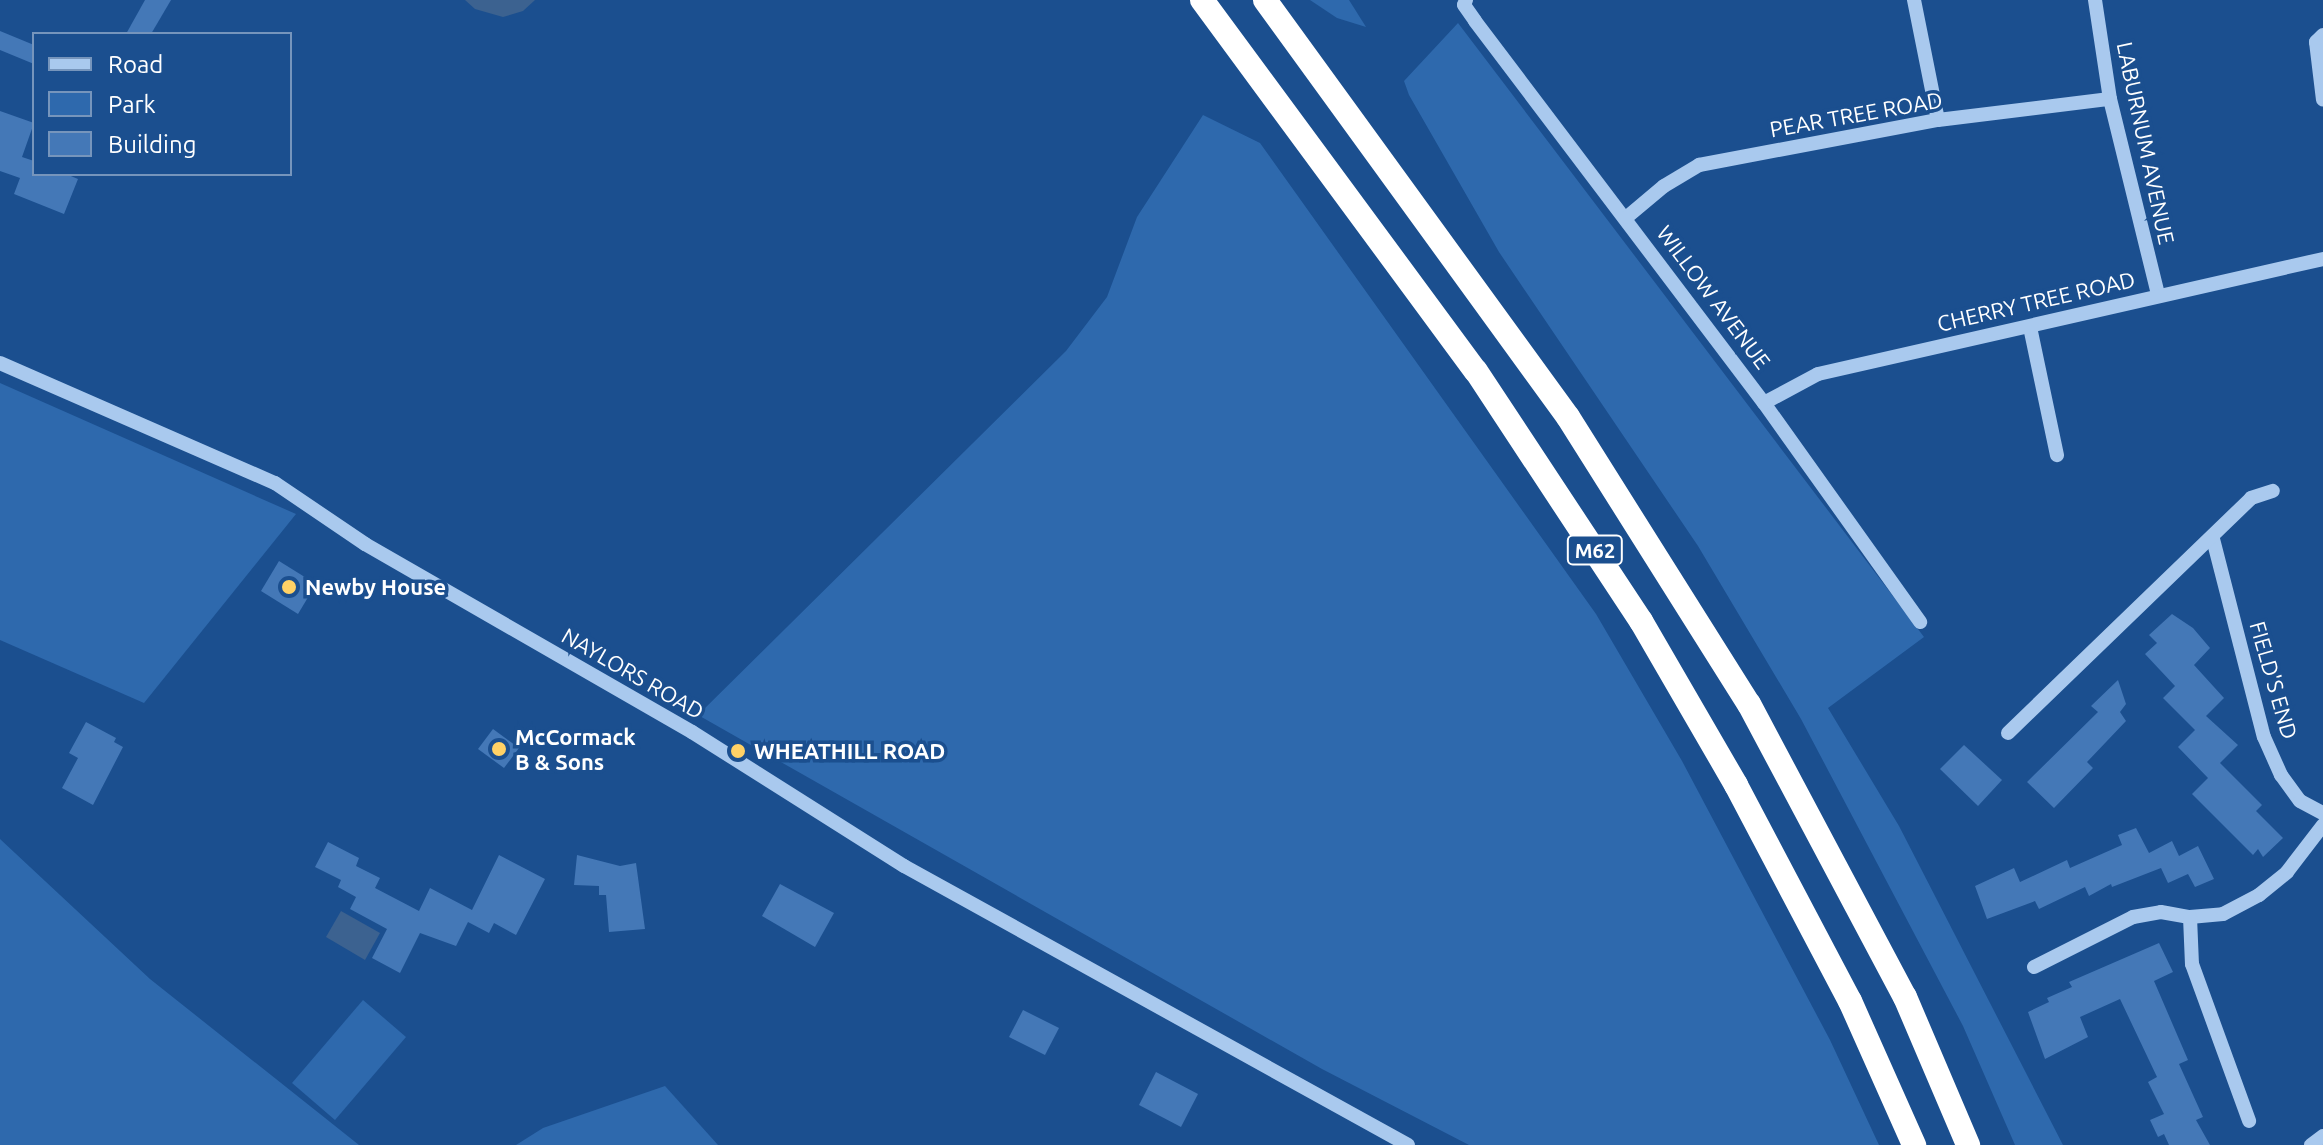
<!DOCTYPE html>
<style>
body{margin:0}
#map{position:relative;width:2323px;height:1145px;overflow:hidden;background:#1b4f8f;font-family:Ubuntu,sans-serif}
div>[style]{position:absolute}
.green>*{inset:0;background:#2e69ad}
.water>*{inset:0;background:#3c6290}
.building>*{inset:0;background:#4478b7}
.minor>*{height:14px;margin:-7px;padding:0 7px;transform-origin:7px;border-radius:7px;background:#a9c9ee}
.highway>*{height:24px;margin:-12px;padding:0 12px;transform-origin:12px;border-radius:12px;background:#fff}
.dots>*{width:22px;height:22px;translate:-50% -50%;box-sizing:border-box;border:4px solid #1b4f8f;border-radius:50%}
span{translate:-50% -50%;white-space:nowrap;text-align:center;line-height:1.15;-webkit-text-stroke:7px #1b4f8f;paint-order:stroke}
.shield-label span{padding:2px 6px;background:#1b4f8f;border:2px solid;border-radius:6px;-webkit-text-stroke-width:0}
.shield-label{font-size:20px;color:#fff;font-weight:700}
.street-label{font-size:22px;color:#fff}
.poi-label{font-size:22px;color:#fff;font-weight:700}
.left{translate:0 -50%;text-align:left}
.legend{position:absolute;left:32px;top:32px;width:260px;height:144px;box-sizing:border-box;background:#1b4f8f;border:2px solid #7695bc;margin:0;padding:10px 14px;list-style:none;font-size:24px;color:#fff}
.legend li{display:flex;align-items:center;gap:16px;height:40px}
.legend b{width:40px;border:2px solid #7695bc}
</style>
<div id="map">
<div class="green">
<i style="clip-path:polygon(1310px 0,1349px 0,1366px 27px,1337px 18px)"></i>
<i style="clip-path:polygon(1458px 23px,1924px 637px,1828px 708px,1899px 826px,2063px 1145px,2015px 1145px,1963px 1026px,1801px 719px,1698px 546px,1499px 252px,1409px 95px,1404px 81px)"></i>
<i style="clip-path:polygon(1203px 115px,1260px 143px,1596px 614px,1682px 761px,1830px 1040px,1879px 1145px,1469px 1145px,1322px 1069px,698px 715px,1066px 351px,1107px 297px,1137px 217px)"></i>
<i style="clip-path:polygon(0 383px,296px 514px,144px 703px,0 640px)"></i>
<i style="clip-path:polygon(0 839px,150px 979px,359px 1145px,0 1145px)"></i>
<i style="clip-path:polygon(363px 1000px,406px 1037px,335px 1120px,292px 1083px)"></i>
<i style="clip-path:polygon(665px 1086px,718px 1145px,516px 1145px,543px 1128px)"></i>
</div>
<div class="water">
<i style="clip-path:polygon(465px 0,535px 0,523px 11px,503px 17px,475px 9px)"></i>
<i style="clip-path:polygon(341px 911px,380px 933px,365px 960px,326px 937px)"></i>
</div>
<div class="building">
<i style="clip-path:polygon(145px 0,171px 0,151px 34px,126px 34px)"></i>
<i style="clip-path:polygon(0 31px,34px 45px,34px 64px,0 50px)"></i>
<i style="clip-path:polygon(0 111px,34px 123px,22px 157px,34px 161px,34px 174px,66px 174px,78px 179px,64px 214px,14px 194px,20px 178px,0 171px)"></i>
<i style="clip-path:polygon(279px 561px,316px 584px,298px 614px,261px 591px)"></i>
<i style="clip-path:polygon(2172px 614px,2193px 628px,2210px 648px,2194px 665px,2224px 698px,2206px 716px,2238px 745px,2220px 763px,2262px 805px,2256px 811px,2283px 838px,2263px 857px,2258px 849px,2253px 855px,2192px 794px,2208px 778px,2178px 747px,2195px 730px,2163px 698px,2175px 686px,2145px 654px,2157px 643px,2149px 635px)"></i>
<i style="clip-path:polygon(2118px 680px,2126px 704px,2120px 712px,2126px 721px,2087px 762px,2093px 768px,2054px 808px,2027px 782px,2098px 712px,2091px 706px)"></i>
<i style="clip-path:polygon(86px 722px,116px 738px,114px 742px,123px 747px,93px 805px,62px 788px,78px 758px,69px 753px)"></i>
<i style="clip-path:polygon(493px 729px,519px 748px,504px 768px,478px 749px)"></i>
<i style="clip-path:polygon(1964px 745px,2002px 780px,1978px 806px,1940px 769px)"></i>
<i style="clip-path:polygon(2136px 828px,2149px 853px,2172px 841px,2179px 856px,2198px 846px,2214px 879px,2195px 887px,2188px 874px,2168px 883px,2161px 868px,2112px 887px,2111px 884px,2089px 896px,2085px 887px,2039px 909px,2035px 901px,1987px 919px,1975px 886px,2014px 868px,2020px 882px,2067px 860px,2070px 868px,2122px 845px,2118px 835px)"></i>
<i style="clip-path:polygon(328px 842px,359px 858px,356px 866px,380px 878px,375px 888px,419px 911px,430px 888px,472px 910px,499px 855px,545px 879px,516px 935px,494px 923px,489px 933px,468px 922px,456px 946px,420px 933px,400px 973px,372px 958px,387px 929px,350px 909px,356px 897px,338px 887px,341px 880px,315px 867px)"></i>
<i style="clip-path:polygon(577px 855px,620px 866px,636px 863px,645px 929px,609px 932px,606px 895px,599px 895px,599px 886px,574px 885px)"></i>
<i style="clip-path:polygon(780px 884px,834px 913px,815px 947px,762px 916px)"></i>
<i style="clip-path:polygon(2159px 943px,2173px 972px,2154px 981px,2188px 1060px,2179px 1064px,2203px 1117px,2196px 1120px,2210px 1145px,2169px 1145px,2164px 1134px,2158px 1137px,2150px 1120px,2164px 1114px,2148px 1082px,2157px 1077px,2120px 999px,2080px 1017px,2088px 1037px,2045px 1059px,2028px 1012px,2049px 1002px,2047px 998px,2072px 987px,2069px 982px)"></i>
<i style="clip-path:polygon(1023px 1010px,1059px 1028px,1045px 1055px,1009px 1037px)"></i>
<i style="clip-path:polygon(1156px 1072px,1198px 1094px,1181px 1127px,1139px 1105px)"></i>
</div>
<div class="minor">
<i style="left:1466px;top:0;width:5px;rotate:112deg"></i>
<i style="left:1464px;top:5px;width:19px;rotate:55deg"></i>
<i style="left:1475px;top:21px;width:479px;rotate:52.9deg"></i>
<i style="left:1764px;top:403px;width:269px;rotate:54.5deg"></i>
<i style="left:1914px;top:0;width:122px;rotate:78.7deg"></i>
<i style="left:2095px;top:0;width:100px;rotate:81.4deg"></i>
<i style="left:2110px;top:99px;width:201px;rotate:76.2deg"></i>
<i style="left:2323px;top:35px;width:10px;rotate:135deg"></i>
<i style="left:2316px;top:42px;width:58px;rotate:83.1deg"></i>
<i style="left:1627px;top:217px;width:48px;rotate:-40deg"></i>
<i style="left:1664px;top:186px;width:41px;rotate:-31deg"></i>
<i style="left:1699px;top:165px;width:243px;rotate:-10.7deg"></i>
<i style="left:1938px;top:120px;width:173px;rotate:-7deg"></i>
<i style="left:2030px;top:327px;width:131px;rotate:78.1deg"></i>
<i style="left:0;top:363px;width:300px;rotate:23.6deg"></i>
<i style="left:275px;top:483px;width:109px;rotate:34.1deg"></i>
<i style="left:365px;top:544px;width:377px;rotate:29.9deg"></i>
<i style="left:692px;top:732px;width:251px;rotate:32.3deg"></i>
<i style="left:904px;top:866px;width:576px;rotate:28.97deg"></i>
<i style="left:1764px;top:403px;width:61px;rotate:-28.2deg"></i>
<i style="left:1818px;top:374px;width:518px;rotate:-12.83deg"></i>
<i style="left:2213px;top:539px;width:204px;rotate:75.6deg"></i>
<i style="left:2264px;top:737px;width:42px;rotate:65.9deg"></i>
<i style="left:2281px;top:775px;width:32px;rotate:54deg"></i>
<i style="left:2300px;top:801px;width:26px;rotate:28deg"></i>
<i style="left:2008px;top:733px;width:338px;rotate:-44deg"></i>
<i style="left:2251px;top:498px;width:23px;rotate:-18deg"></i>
<i style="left:2190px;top:917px;width:33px;rotate:-5deg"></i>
<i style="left:2223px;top:914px;width:41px;rotate:-27.8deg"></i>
<i style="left:2259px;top:895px;width:36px;rotate:-39deg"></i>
<i style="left:2287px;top:872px;width:59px;rotate:-52.5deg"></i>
<i style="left:2034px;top:967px;width:111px;rotate:-26.8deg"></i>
<i style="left:2133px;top:917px;width:28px;rotate:-10deg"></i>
<i style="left:2161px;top:912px;width:29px;rotate:10deg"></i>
<i style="left:2190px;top:917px;width:47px;rotate:87.6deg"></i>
<i style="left:2192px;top:964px;width:167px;rotate:70deg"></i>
<i style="left:2311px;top:1145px;width:15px;rotate:-37deg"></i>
</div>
<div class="highway">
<i style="left:1202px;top:0;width:461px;rotate:53.6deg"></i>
<i style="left:1476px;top:371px;width:300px;rotate:56.6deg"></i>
<i style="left:1641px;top:621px;width:190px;rotate:59.9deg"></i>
<i style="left:1736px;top:785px;width:244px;rotate:62.2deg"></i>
<i style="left:1850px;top:1001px;width:158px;rotate:66deg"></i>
<i style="left:1265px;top:0;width:515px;rotate:54deg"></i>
<i style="left:1568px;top:417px;width:339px;rotate:57.8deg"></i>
<i style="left:1749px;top:704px;width:332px;rotate:62deg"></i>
<i style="left:1905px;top:997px;width:161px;rotate:66.9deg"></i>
</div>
<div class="dots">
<i style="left:289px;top:587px;background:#ffd166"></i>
<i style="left:499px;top:749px;background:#ffd166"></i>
<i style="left:738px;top:751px;background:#ffd166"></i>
</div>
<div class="shield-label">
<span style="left:1595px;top:550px">M62</span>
</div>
<div class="street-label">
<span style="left:1856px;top:114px;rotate:-10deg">PEAR TREE ROAD</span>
<span style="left:2146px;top:143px;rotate:78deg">LABURNUM AVENUE</span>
<span style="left:1714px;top:297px;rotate:53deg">WILLOW AVENUE</span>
<span style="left:2036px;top:301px;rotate:-13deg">CHERRY TREE ROAD</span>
<span style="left:633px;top:673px;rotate:30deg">NAYLORS ROAD</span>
<span style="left:2274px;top:680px;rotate:74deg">FIELD'S END</span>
</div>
<div class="poi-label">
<span class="left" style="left:305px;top:587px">Newby House</span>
<span class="left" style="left:515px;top:749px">McCormack<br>B &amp; Sons</span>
<span class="left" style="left:754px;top:751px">WHEATHILL ROAD</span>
</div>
<ul class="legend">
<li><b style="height:10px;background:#a9c9ee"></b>Road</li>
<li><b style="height:22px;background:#2e69ad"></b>Park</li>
<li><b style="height:22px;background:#4478b7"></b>Building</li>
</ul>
</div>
